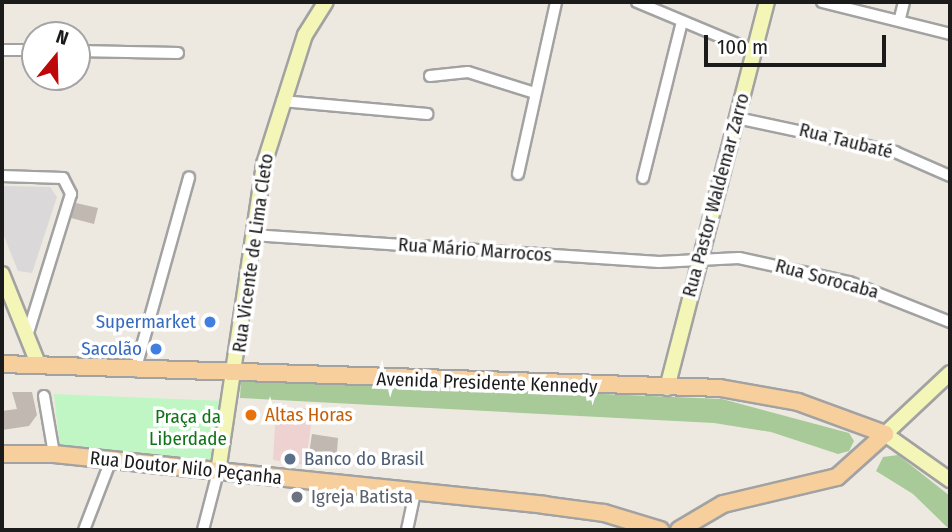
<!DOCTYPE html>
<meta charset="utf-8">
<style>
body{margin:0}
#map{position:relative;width:952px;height:532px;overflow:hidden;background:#ede9e1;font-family:"Fira Sans Condensed",sans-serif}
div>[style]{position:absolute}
.residential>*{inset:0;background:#dad8d8}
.commercial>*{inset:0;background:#edd2d1}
.forest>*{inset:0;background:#a7ca98}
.park>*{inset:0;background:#bff6c3}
.building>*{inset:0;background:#c1b8b1}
.roads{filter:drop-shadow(2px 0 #a2a2a2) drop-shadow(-2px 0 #a2a2a2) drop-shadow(0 2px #a2a2a2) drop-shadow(0 -2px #a2a2a2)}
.street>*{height:10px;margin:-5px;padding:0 5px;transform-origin:5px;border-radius:5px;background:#fff}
.secondary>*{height:14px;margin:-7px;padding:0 7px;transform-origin:7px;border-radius:7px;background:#f3f6b6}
.primary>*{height:16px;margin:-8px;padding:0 8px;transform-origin:8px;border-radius:8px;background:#f7cf9c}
.dots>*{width:19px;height:19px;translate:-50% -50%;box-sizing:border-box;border:4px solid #fff;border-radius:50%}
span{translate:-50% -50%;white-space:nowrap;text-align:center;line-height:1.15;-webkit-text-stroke:7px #fff;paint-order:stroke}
.street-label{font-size:19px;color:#1b1b1b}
.shop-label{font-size:19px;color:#366cbe}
.right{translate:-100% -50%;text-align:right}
.food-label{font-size:19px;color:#c56008}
.left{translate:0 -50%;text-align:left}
.park-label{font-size:19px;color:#107318}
.service-label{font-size:19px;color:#4e5e75}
.worship-label{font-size:19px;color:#5b616d}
.frame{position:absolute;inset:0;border:4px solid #1b1b1b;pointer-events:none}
.north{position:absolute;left:21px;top:21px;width:70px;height:70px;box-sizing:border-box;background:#fff;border:2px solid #a4a4a4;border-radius:50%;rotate:19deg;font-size:19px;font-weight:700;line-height:28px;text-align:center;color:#1b1b1b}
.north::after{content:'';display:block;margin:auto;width:24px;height:32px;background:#bd090a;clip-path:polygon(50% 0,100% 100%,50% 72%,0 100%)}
.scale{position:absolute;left:704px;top:35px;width:182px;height:32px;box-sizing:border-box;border:4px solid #1b1b1b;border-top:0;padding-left:9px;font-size:21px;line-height:24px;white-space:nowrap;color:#1b1b1b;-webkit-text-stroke:5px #fff;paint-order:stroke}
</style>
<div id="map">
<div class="residential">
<i style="clip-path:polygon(2px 186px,50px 187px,57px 197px,32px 273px,18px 271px,2px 231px)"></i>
</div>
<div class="commercial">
<i style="clip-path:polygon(276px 408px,314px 408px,305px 465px,273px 460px)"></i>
</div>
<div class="forest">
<i style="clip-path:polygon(241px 379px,722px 399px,849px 433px,854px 441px,849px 451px,838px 454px,771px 432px,714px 423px,240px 398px)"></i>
<i style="clip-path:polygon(898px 455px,950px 496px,950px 530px,913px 494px,876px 471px,883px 457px)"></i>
</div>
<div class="park">
<i style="clip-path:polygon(54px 394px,224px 401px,216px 460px,60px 446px)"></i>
</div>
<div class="building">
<i style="clip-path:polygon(76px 203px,98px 208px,94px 224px,71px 218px)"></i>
<i style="clip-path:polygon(12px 392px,32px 392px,37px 415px,29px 426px,2px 430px,2px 411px,17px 409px)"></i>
<i style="clip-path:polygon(312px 434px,338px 438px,336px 465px,308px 461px)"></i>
</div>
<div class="roads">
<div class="street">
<i style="left:637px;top:2px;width:127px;rotate:22.7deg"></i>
<i style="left:822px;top:2px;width:132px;rotate:14deg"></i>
<i style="left:900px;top:18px;width:16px;rotate:-76deg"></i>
<i style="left:2px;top:50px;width:33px"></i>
<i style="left:77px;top:51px;width:101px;rotate:1.1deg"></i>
<i style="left:430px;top:76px;width:38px;rotate:-6deg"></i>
<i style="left:468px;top:72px;width:70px;rotate:17.4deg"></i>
<i style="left:282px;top:101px;width:146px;rotate:5.1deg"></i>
<i style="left:737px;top:118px;width:162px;rotate:12.1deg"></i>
<i style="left:895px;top:152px;width:60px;rotate:23.6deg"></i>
<i style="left:518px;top:174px;width:176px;rotate:-77.5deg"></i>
<i style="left:2px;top:176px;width:61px;rotate:1.9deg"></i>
<i style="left:63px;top:178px;width:18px;rotate:63deg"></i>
<i style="left:71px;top:194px;width:149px;rotate:107.2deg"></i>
<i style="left:643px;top:178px;width:161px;rotate:-76deg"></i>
<i style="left:252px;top:235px;width:408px;rotate:3.8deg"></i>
<i style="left:659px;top:262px;width:80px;rotate:-2.9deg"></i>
<i style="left:739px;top:258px;width:113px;rotate:12.3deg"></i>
<i style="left:849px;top:282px;width:109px;rotate:21.6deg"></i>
<i style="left:135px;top:371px;width:201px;rotate:-74.4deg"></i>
<i style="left:44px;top:396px;width:59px;rotate:80.2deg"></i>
<i style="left:84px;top:530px;width:75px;rotate:-68.9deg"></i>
<i style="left:203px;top:530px;width:60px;rotate:-75.5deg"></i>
<i style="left:407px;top:530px;width:38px;rotate:-78deg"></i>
</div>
<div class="secondary">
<i style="left:2px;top:274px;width:99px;rotate:68.1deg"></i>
<i style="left:950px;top:373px;width:89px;rotate:136.8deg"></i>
<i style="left:885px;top:434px;width:80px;rotate:35.3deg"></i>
<i style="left:667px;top:388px;width:399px;rotate:-75.5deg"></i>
<i style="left:218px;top:472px;width:311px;rotate:-81.5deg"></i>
<i style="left:264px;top:164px;width:135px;rotate:-72.4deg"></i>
<i style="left:305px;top:35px;width:39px;rotate:-58deg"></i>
</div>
<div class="primary">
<i style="left:2px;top:364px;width:718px;rotate:1.91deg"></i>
<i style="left:720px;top:388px;width:79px;rotate:10.2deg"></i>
<i style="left:798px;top:402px;width:93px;rotate:20.2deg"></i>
<i style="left:885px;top:434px;width:64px;rotate:138.1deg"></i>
<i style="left:837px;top:477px;width:117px;rotate:166.7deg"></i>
<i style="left:723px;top:504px;width:51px;rotate:149.4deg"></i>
<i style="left:2px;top:454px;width:52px"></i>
<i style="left:54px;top:454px;width:493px;rotate:5.9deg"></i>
<i style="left:544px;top:505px;width:61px;rotate:7.6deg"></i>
<i style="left:604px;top:513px;width:59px;rotate:16.9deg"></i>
</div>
</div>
<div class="dots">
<i style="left:210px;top:322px;background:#3f7fe0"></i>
<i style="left:156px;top:349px;background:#3f7fe0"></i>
<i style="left:251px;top:415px;background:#e8710a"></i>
<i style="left:290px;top:459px;background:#5c6f8a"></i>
<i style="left:297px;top:497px;background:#6b7280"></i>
</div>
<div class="street-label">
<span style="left:846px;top:141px;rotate:14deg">Rua Taubaté</span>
<span style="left:716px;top:195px;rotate:-75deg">Rua Pastor Waldemar Zarro</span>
<span style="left:475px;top:250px;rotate:4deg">Rua Mário Marrocos</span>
<span style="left:253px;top:253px;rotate:-82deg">Rua Vicente de Lima Cleto</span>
<span style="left:827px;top:279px;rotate:15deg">Rua Sorocaba</span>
<span style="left:487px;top:383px;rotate:2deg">Avenida Presidente Kennedy</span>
<span style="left:186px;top:468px;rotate:6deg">Rua Doutor Nilo Peçanha</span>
</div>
<div class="shop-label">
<span class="right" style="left:196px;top:322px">Supermarket</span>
<span class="right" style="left:142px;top:349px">Sacolão</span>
</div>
<div class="food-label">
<span class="left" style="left:265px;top:415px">Altas Horas</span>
</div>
<div class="park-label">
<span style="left:188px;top:428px">Praça da<br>Liberdade</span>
</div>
<div class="service-label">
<span class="left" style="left:304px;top:459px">Banco do Brasil</span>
</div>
<div class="worship-label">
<span class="left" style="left:311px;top:497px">Igreja Batista</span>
</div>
<div class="frame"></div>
<div class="north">N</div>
<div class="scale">100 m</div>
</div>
